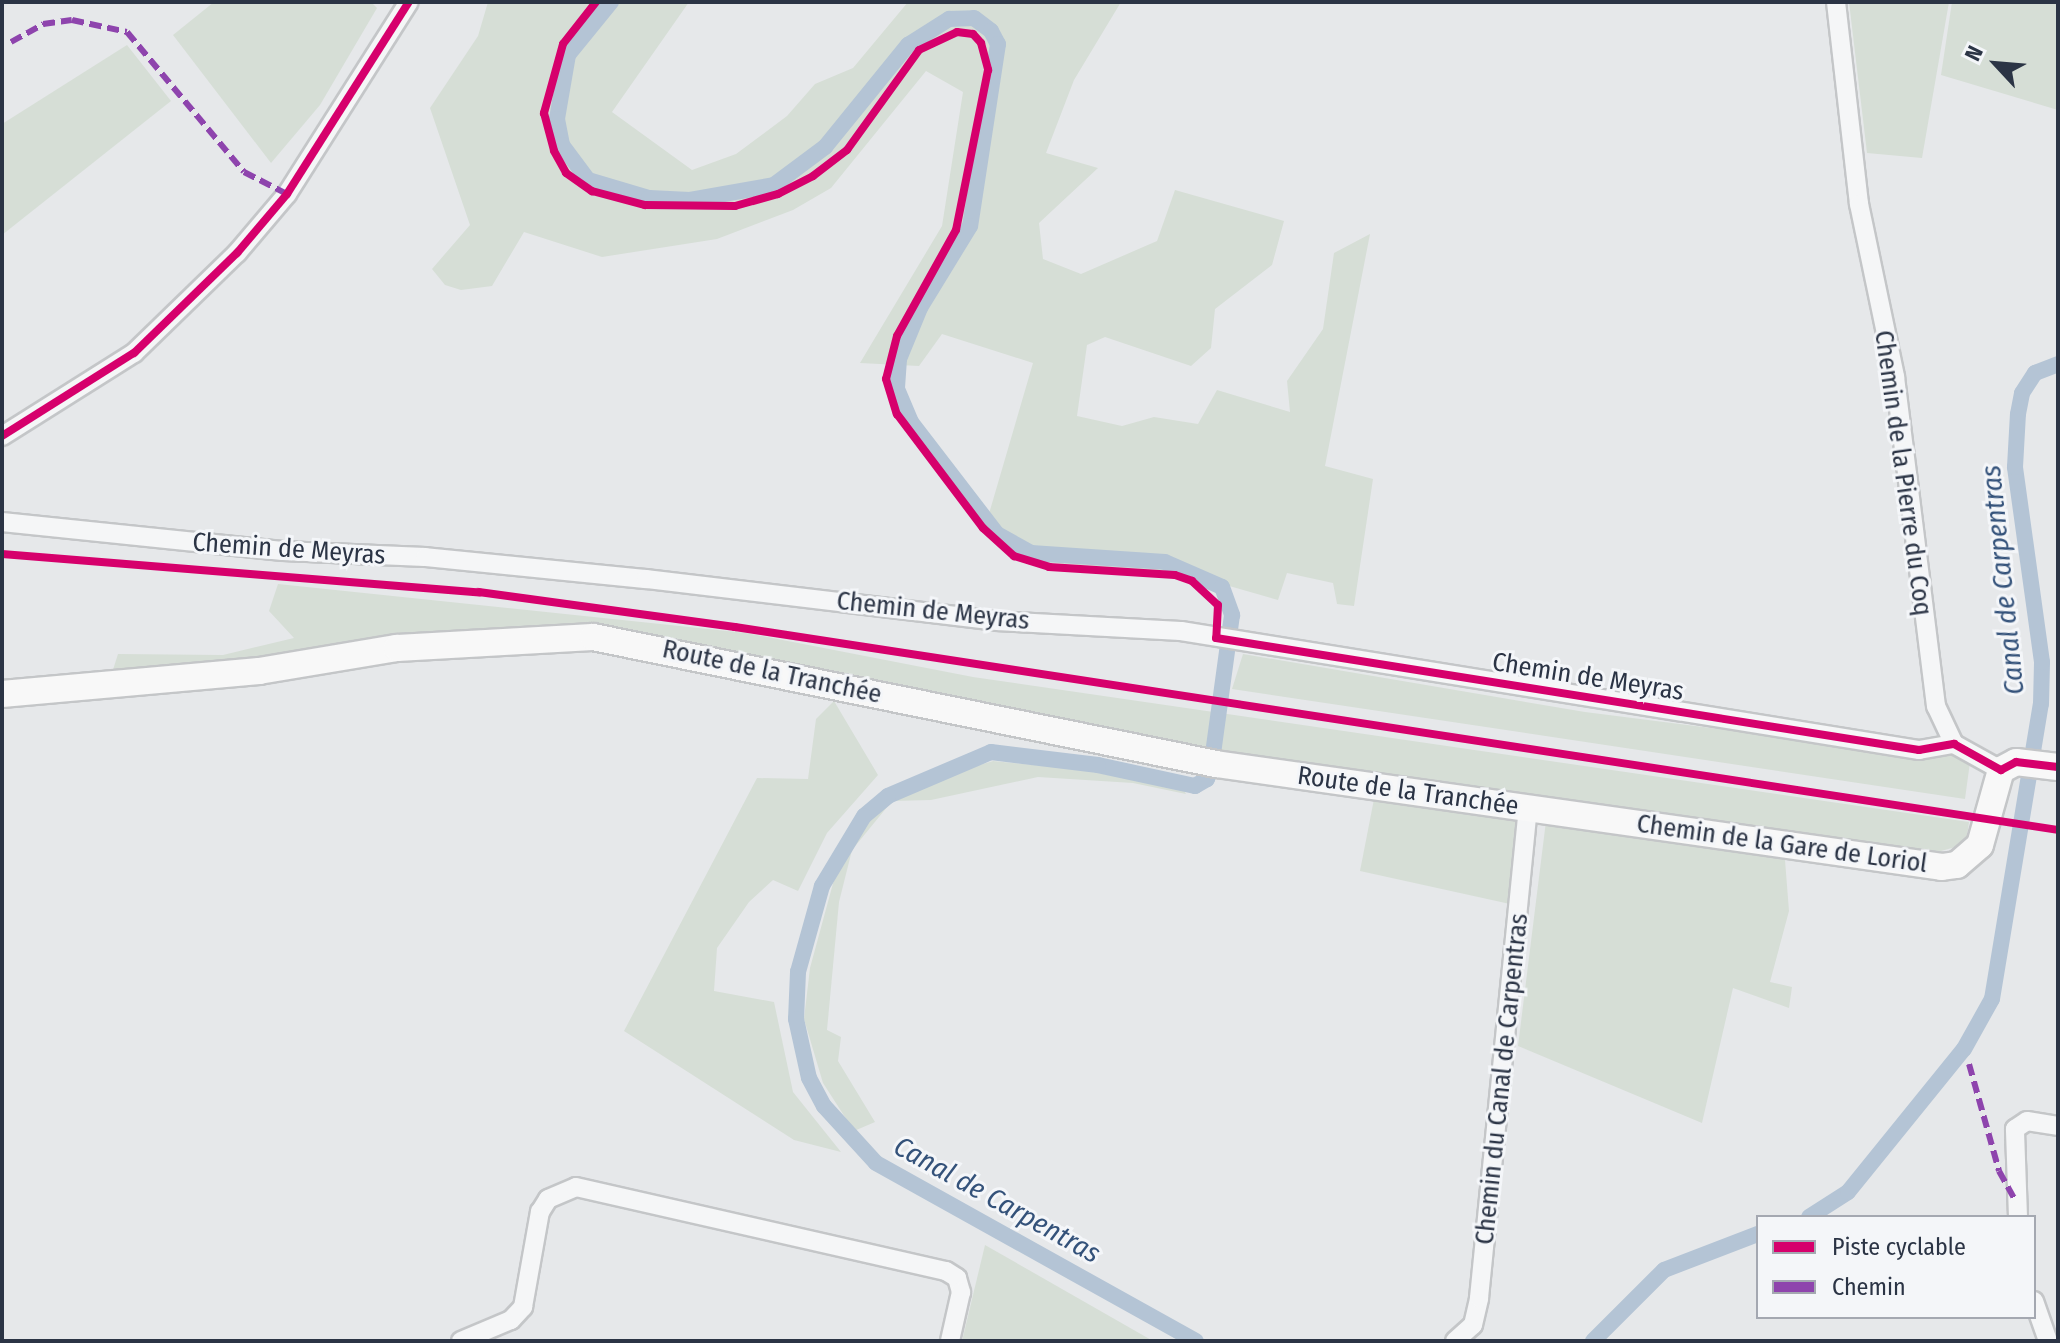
<!DOCTYPE html>
<meta charset="utf-8">
<style>
body{margin:0}
#map{position:relative;width:2060px;height:1343px;overflow:hidden;background:#e6e8ea;font-family:"Fira Sans Condensed",sans-serif}
div>[style]{position:absolute}
.green>*{inset:0;background:#d6ded6}
.canal>*{height:16px;margin:-8px;padding:0 8px;transform-origin:8px;border-radius:8px;background:#b4c4d5}
.roads{filter:drop-shadow(2px 0 #c4c6c8) drop-shadow(-2px 0 #c4c6c8) drop-shadow(0 2px #c4c6c8) drop-shadow(0 -2px #c4c6c8)}
.street>*{height:18px;margin:-9px;padding:0 9px;transform-origin:9px;border-radius:9px;background:#f5f6f7}
.secondary>*{height:26px;margin:-13px;padding:0 13px;transform-origin:13px;border-radius:13px;background:#f8f8f8}
.quiet>*{height:6px;margin-top:-3px;transform-origin:0;background:repeating-linear-gradient(90deg,#8e44ad 0 12px,transparent 0 18px)}
.cycleway>*{height:8px;margin:-4px;padding:0 4px;transform-origin:4px;border-radius:4px;background:#d6006c}
span{translate:-50% -50%;white-space:nowrap;text-align:center;line-height:1.15;-webkit-text-stroke:6px #f4f6f9;paint-order:stroke}
.street-label{font-size:26px;color:#2b3445}
.water-label{font-size:28px;color:#34527a;font-style:italic}
.frame{position:absolute;inset:0;border:4px solid #2b3445;pointer-events:none}
.legend{position:absolute;left:1756px;top:1215px;width:280px;height:104px;box-sizing:border-box;background:#f4f6f9;border:2px solid #a4a8b1;margin:0;padding:10px 14px;list-style:none;font-size:24px;color:#2b3445}
.legend li{display:flex;align-items:center;gap:16px;height:40px}
.legend b{width:40px;border:2px solid #a4a8b1}
.north{position:absolute;left:1956px;top:24px;width:80px;height:80px;-webkit-text-stroke:6px #f4f6f9;paint-order:stroke;rotate:296deg;font-size:22px;font-weight:700;line-height:32px;text-align:center;color:#2b3445}
.north::after{content:'';display:block;margin:auto;width:28px;height:36px;background:#2b3445;clip-path:polygon(50% 0,100% 100%,50% 72%,0 100%)}
</style>
<div id="map">
<div class="green">
<i style="clip-path:polygon(214px 2px,371px 2px,377px 8px,320px 105px,271px 163px,173px 35px)"></i>
<i style="clip-path:polygon(488px 2px,689px 2px,612px 112px,692px 170px,736px 154px,787px 116px,815px 84px,853px 68px,908px 2px,1121px 2px,1074px 80px,1046px 153px,1098px 168px,1039px 223px,1043px 259px,1081px 274px,1157px 241px,1175px 190px,1284px 221px,1272px 265px,1215px 309px,1211px 348px,1191px 366px,1105px 337px,1087px 345px,1077px 416px,1122px 426px,1154px 417px,1198px 424px,1217px 390px,1290px 412px,1287px 381px,1323px 329px,1334px 253px,1370px 234px,1325px 466px,1373px 479px,1354px 606px,1337px 604px,1333px 583px,1287px 573px,1278px 600px,1184px 573px,1027px 561px,996px 538px,986px 524px,1033px 363px,942px 334px,919px 366px,860px 363px,942px 226px,963px 92px,926px 71px,831px 188px,793px 210px,717px 239px,602px 257px,524px 232px,492px 286px,461px 290px,445px 285px,432px 269px,470px 225px,430px 108px,478px 36px)"></i>
<i style="clip-path:polygon(1849px 2px,1949px 2px,1922px 158px,1867px 153px)"></i>
<i style="clip-path:polygon(1952px 2px,2058px 2px,2058px 110px,1941px 75px)"></i>
<i style="clip-path:polygon(127px 45px,171px 101px,2px 235px,2px 124px)"></i>
<i style="clip-path:polygon(278px 584px,746px 633px,973px 677px,1969px 822px,1966px 844px,1934px 853px,1315px 770px,652px 639px,111px 676px,118px 654px,223px 655px,294px 638px,269px 611px)"></i>
<i style="clip-path:polygon(1243px 654px,1585px 712px,1805px 740px,1952px 752px,1970px 762px,1965px 799px,1232px 689px)"></i>
<i style="clip-path:polygon(834px 701px,878px 775px,827px 833px,798px 891px,773px 880px,749px 902px,717px 948px,714px 991px,774px 1002px,793px 1092px,841px 1152px,794px 1140px,624px 1031px,757px 778px,808px 779px,816px 719px)"></i>
<i style="clip-path:polygon(993px 761px,1077px 769px,1183px 789px,1186px 794px,1133px 783px,1038px 777px,931px 800px,892px 801px,852px 850px,839px 902px,827px 1030px,841px 1037px,838px 1061px,875px 1122px,854px 1131px,823px 1083px,804px 1019px,810px 968px,838px 865px,870px 818px,904px 788px)"></i>
<i style="clip-path:polygon(1375px 794px,1522px 814px,1510px 904px,1360px 871px)"></i>
<i style="clip-path:polygon(1546px 821px,1772px 850px,1785px 860px,1789px 911px,1770px 982px,1792px 987px,1789px 1008px,1733px 988px,1702px 1123px,1518px 1046px)"></i>
<i style="clip-path:polygon(985px 1245px,1153px 1341px,962px 1341px)"></i>
</div>
<div class="canal">
<i style="left:611px;top:2px;width:68px;rotate:129.1deg"></i>
<i style="left:568px;top:55px;width:65px;rotate:99.8deg"></i>
<i style="left:557px;top:119px;width:26px;rotate:79deg"></i>
<i style="left:562px;top:145px;width:44px;rotate:53.4deg"></i>
<i style="left:588px;top:180px;width:64px;rotate:16.4deg"></i>
<i style="left:649px;top:198px;width:41px;rotate:2.8deg"></i>
<i style="left:690px;top:200px;width:85px;rotate:-10.1deg"></i>
<i style="left:774px;top:185px;width:64px;rotate:-36.7deg"></i>
<i style="left:825px;top:147px;width:132px;rotate:-50.9deg"></i>
<i style="left:908px;top:45px;width:49px;rotate:-32.4deg"></i>
<i style="left:949px;top:19px;width:25px;rotate:-2deg"></i>
<i style="left:974px;top:18px;width:21px;rotate:37deg"></i>
<i style="left:991px;top:31px;width:15px;rotate:62deg"></i>
<i style="left:998px;top:44px;width:184px;rotate:98.7deg"></i>
<i style="left:970px;top:226px;width:96px;rotate:121.4deg"></i>
<i style="left:920px;top:308px;width:55px;rotate:112.4deg"></i>
<i style="left:899px;top:359px;width:30px;rotate:94deg"></i>
<i style="left:897px;top:389px;width:36px;rotate:67deg"></i>
<i style="left:911px;top:422px;width:141px;rotate:52.5deg"></i>
<i style="left:997px;top:534px;width:39px;rotate:29deg"></i>
<i style="left:1031px;top:553px;width:134px;rotate:3.8deg"></i>
<i style="left:1165px;top:562px;width:62px;rotate:23.7deg"></i>
<i style="left:1222px;top:587px;width:30px;rotate:70deg"></i>
<i style="left:1232px;top:615px;width:154px;rotate:97.8deg"></i>
<i style="left:1211px;top:768px;width:12px;rotate:110deg"></i>
<i style="left:1207px;top:779px;width:14px;rotate:150deg"></i>
<i style="left:1195px;top:786px;width:99px;rotate:-167.8deg"></i>
<i style="left:1098px;top:765px;width:108px;rotate:-173.1deg"></i>
<i style="left:991px;top:752px;width:112px;rotate:156.9deg"></i>
<i style="left:888px;top:796px;width:31px;rotate:140deg"></i>
<i style="left:864px;top:816px;width:82px;rotate:121deg"></i>
<i style="left:822px;top:886px;width:89px;rotate:105.6deg"></i>
<i style="left:798px;top:972px;width:47px;rotate:92.4deg"></i>
<i style="left:796px;top:1019px;width:60px;rotate:77.6deg"></i>
<i style="left:809px;top:1078px;width:32px;rotate:62deg"></i>
<i style="left:824px;top:1106px;width:77px;rotate:47.6deg"></i>
<i style="left:876px;top:1163px;width:366px;rotate:29.1deg"></i>
<i style="left:1809px;top:1217px;width:46px;rotate:-32.7deg"></i>
<i style="left:1848px;top:1192px;width:184px;rotate:-51deg"></i>
<i style="left:1964px;top:1049px;width:57px;rotate:-60.8deg"></i>
<i style="left:1992px;top:999px;width:299px;rotate:-80.6deg"></i>
<i style="left:2041px;top:704px;width:42px;rotate:-88.6deg"></i>
<i style="left:2042px;top:662px;width:197px;rotate:-97.9deg"></i>
<i style="left:2015px;top:467px;width:53px;rotate:-86.8deg"></i>
<i style="left:2018px;top:414px;width:21px;rotate:-79deg"></i>
<i style="left:2022px;top:393px;width:24px;rotate:-57deg"></i>
<i style="left:2035px;top:373px;width:25px;rotate:-21deg"></i>
<i style="left:1593px;top:1341px;width:100px;rotate:-45deg"></i>
<i style="left:1664px;top:1270px;width:101px;rotate:-21deg"></i>
</div>
<div class="roads">
<div class="street">
<i style="left:1836px;top:2px;width:203px;rotate:83.5deg"></i>
<i style="left:1859px;top:204px;width:177px;rotate:78.2deg"></i>
<i style="left:1895px;top:377px;width:332px;rotate:82.9deg"></i>
<i style="left:1936px;top:706px;width:42px;rotate:64.7deg"></i>
<i style="left:1954px;top:744px;width:54px;rotate:29deg"></i>
<i style="left:2px;top:436px;width:156px;rotate:-32.2deg"></i>
<i style="left:134px;top:353px;width:144px;rotate:-44.2deg"></i>
<i style="left:237px;top:253px;width:77px;rotate:-49.7deg"></i>
<i style="left:287px;top:194px;width:227px;rotate:-57.6deg"></i>
<i style="left:2px;top:522px;width:282px;rotate:5.9deg"></i>
<i style="left:283px;top:551px;width:142px;rotate:2.4deg"></i>
<i style="left:425px;top:557px;width:222px;rotate:5.7deg"></i>
<i style="left:646px;top:579px;width:354px;rotate:6.8deg"></i>
<i style="left:997px;top:621px;width:184px;rotate:3.1deg"></i>
<i style="left:1181px;top:631px;width:748px;rotate:9.16deg"></i>
<i style="left:1919px;top:750px;width:36px;rotate:-10deg"></i>
<i style="left:2018px;top:1217px;width:88px;rotate:-92deg"></i>
<i style="left:2015px;top:1129px;width:14px;rotate:-34deg"></i>
<i style="left:2027px;top:1121px;width:31px;rotate:9deg"></i>
<i style="left:2034px;top:1301px;width:42px;rotate:70.7deg"></i>
<i style="left:461px;top:1341px;width:54px;rotate:-22.8deg"></i>
<i style="left:511px;top:1320px;width:18px;rotate:-47deg"></i>
<i style="left:523px;top:1307px;width:97px;rotate:-79.9deg"></i>
<i style="left:540px;top:1212px;width:15px;rotate:-58deg"></i>
<i style="left:548px;top:1199px;width:30px;rotate:-23deg"></i>
<i style="left:576px;top:1187px;width:379px;rotate:12.8deg"></i>
<i style="left:946px;top:1271px;width:13px;rotate:32deg"></i>
<i style="left:957px;top:1278px;width:15px;rotate:74deg"></i>
<i style="left:961px;top:1292px;width:50px;rotate:102.7deg"></i>
<i style="left:1455px;top:1341px;width:24px;rotate:-42deg"></i>
<i style="left:1473px;top:1325px;width:28px;rotate:-77deg"></i>
<i style="left:1479px;top:1298px;width:491px;rotate:-84.3deg"></i>
</div>
<div class="secondary">
<i style="left:2px;top:694px;width:258px;rotate:-5.1deg"></i>
<i style="left:259px;top:671px;width:140px;rotate:-9.5deg"></i>
<i style="left:397px;top:648px;width:196px;rotate:-3.2deg"></i>
<i style="left:593px;top:637px;width:636px;rotate:11.52deg"></i>
<i style="left:1216px;top:764px;width:733px;rotate:8.07deg"></i>
<i style="left:1942px;top:867px;width:15px;rotate:-8deg"></i>
<i style="left:1957px;top:865px;width:30px;rotate:-41deg"></i>
<i style="left:1980px;top:845px;width:78px;rotate:-74.4deg"></i>
<i style="left:2001px;top:770px;width:17px;rotate:-28deg"></i>
<i style="left:2016px;top:762px;width:42px;rotate:6.8deg"></i>
</div>
</div>
<div class="quiet">
<i style="left:11px;top:42px;width:37px;rotate:-29deg"></i>
<i style="left:43px;top:24px;width:29px;rotate:-8deg"></i>
<i style="left:72px;top:20px;width:56px;rotate:12.3deg"></i>
<i style="left:127px;top:32px;width:182px;rotate:50.1deg"></i>
<i style="left:244px;top:172px;width:48px;rotate:27.1deg"></i>
<i style="left:1969px;top:1064px;width:111px;rotate:74.3deg"></i>
<i style="left:1999px;top:1171px;width:31px;rotate:61deg"></i>
</div>
<div class="cycleway">
<i style="left:596px;top:2px;width:53px;rotate:128.2deg"></i>
<i style="left:563px;top:44px;width:72px;rotate:105.4deg"></i>
<i style="left:544px;top:113px;width:39px;rotate:75deg"></i>
<i style="left:554px;top:151px;width:25px;rotate:61deg"></i>
<i style="left:566px;top:173px;width:32px;rotate:35deg"></i>
<i style="left:592px;top:191px;width:55px;rotate:14.8deg"></i>
<i style="left:645px;top:205px;width:90px;rotate:0.6deg"></i>
<i style="left:735px;top:206px;width:45px;rotate:-15.6deg"></i>
<i style="left:778px;top:194px;width:39px;rotate:-27deg"></i>
<i style="left:813px;top:176px;width:43px;rotate:-37.4deg"></i>
<i style="left:847px;top:150px;width:123px;rotate:-54.2deg"></i>
<i style="left:919px;top:50px;width:42px;rotate:-25.3deg"></i>
<i style="left:957px;top:32px;width:16px;rotate:7deg"></i>
<i style="left:973px;top:34px;width:12px;rotate:48deg"></i>
<i style="left:981px;top:43px;width:28px;rotate:75deg"></i>
<i style="left:988px;top:70px;width:163px;rotate:101.3deg"></i>
<i style="left:956px;top:230px;width:121px;rotate:119.1deg"></i>
<i style="left:897px;top:336px;width:44px;rotate:104.3deg"></i>
<i style="left:886px;top:379px;width:37px;rotate:73deg"></i>
<i style="left:897px;top:414px;width:143px;rotate:53deg"></i>
<i style="left:983px;top:528px;width:42px;rotate:42.1deg"></i>
<i style="left:1014px;top:556px;width:37px;rotate:17deg"></i>
<i style="left:1049px;top:567px;width:126px;rotate:3.6deg"></i>
<i style="left:1175px;top:575px;width:18px;rotate:19deg"></i>
<i style="left:1192px;top:581px;width:35px;rotate:43deg"></i>
<i style="left:1218px;top:605px;width:33px;rotate:93deg"></i>
<i style="left:1216px;top:638px;width:712px;rotate:9.05deg"></i>
<i style="left:1919px;top:750px;width:36px;rotate:-10deg"></i>
<i style="left:1954px;top:744px;width:54px;rotate:29deg"></i>
<i style="left:2001px;top:770px;width:17px;rotate:-28deg"></i>
<i style="left:2016px;top:762px;width:42px;rotate:6.8deg"></i>
<i style="left:2px;top:436px;width:156px;rotate:-32.2deg"></i>
<i style="left:134px;top:353px;width:144px;rotate:-44.2deg"></i>
<i style="left:237px;top:253px;width:77px;rotate:-49.7deg"></i>
<i style="left:287px;top:194px;width:227px;rotate:-57.6deg"></i>
<i style="left:2px;top:554px;width:479px;rotate:4.6deg"></i>
<i style="left:479px;top:592px;width:258px;rotate:7.8deg"></i>
<i style="left:735px;top:627px;width:1338px;rotate:8.72deg"></i>
</div>
<div class="street-label">
<span style="left:1903px;top:473px;rotate:82deg">Chemin de la Pierre du Coq</span>
<span style="left:289px;top:549px;rotate:4deg">Chemin de Meyras</span>
<span style="left:933px;top:611px;rotate:6deg">Chemin de Meyras</span>
<span style="left:772px;top:672px;rotate:12deg">Route de la Tranchée</span>
<span style="left:1588px;top:677px;rotate:9deg">Chemin de Meyras</span>
<span style="left:1408px;top:791px;rotate:8deg">Route de la Tranchée</span>
<span style="left:1782px;top:844px;rotate:8deg">Chemin de la Gare de Loriol</span>
<span style="left:1502px;top:1079px;rotate:-84deg">Chemin du Canal de Carpentras</span>
</div>
<div class="water-label">
<span style="left:2003px;top:580px;rotate:-96deg">Canal de Carpentras</span>
<span style="left:997px;top:1200px;rotate:29deg">Canal de Carpentras</span>
</div>
<div class="frame"></div>
<ul class="legend">
<li><b style="height:10px;background:#d6006c"></b>Piste cyclable</li>
<li><b style="height:10px;background:#8e44ad"></b>Chemin</li>
</ul>
<div class="north">N</div>
</div>
